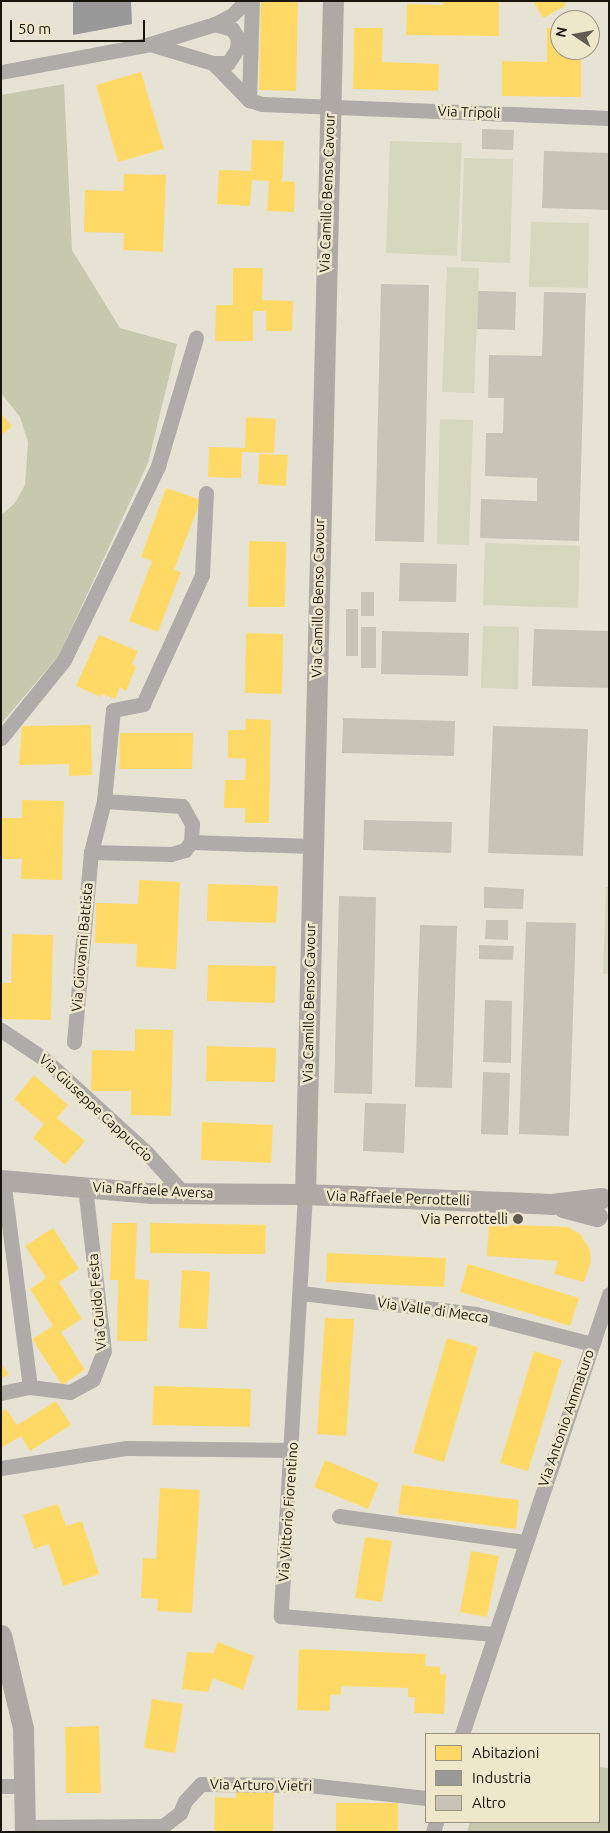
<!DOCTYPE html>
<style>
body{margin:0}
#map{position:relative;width:610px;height:1833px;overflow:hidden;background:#e7e3d4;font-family:Ubuntu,sans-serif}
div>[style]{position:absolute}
.green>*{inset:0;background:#d5d7be}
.forest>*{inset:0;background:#c6c9ae}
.homes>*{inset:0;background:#ffd966}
.industry>*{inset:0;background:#999}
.building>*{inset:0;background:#c7c3b7}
.street>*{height:15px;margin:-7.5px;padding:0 7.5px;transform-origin:7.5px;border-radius:7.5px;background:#afaba8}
.secondary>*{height:21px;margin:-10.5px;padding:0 10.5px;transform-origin:10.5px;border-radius:10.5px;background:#aea9a4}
.dots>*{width:14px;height:14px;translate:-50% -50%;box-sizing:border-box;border:2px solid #efe7cc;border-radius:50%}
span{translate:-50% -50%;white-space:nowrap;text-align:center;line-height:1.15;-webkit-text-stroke:5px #efe7cc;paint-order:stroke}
.street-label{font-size:14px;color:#17140b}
.poi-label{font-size:14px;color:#17140b}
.right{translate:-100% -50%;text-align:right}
.frame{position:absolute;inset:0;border:2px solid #17140b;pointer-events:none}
.legend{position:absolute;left:425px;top:1733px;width:175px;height:90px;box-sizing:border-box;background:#efe7cc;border:1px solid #99937f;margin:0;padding:6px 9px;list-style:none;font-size:15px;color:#17140b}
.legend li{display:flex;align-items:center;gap:10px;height:25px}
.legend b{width:25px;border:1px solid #99937f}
.north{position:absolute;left:550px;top:10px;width:50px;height:50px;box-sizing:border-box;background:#efe7cc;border:1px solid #99937f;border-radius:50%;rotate:282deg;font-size:14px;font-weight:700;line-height:20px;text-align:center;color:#17140b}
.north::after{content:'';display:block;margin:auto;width:18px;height:22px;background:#605c51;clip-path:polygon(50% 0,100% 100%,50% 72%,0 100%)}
.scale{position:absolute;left:10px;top:20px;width:135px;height:22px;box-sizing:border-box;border:2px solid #17140b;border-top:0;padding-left:6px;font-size:15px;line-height:18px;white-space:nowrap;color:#17140b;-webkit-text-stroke:4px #efe7cc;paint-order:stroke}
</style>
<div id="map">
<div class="green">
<i style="clip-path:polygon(390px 141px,462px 143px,457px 256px,386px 253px)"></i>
<i style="clip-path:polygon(464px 158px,513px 159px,510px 263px,461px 261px)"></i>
<i style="clip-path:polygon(531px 222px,589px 223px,588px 288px,529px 287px)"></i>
<i style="clip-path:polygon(447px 267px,479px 268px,474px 393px,442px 392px)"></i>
<i style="clip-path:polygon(440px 419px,473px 420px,469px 545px,437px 544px)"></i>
<i style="clip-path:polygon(485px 543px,580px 546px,578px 608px,483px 605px)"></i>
<i style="clip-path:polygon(483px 626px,519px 627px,518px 689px,481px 688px)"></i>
<i style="clip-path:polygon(606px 887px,609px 887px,609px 974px,603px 974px)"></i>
</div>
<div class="forest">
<i style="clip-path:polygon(64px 84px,72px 250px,120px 328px,177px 344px,148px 463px,59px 655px,1px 724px,1px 515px,15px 503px,25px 485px,28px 442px,20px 417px,1px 393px,1px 95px)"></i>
<i style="clip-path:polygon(599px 1767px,609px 1768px,609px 1832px,467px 1832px,470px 1822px,599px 1822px)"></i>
</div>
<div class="homes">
<i style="clip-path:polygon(261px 1px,298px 1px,296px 91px,259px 90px)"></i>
<i style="clip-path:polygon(443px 1px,499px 2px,499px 36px,406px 35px,407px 4px,443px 5px)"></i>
<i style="clip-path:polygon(533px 1px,566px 1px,565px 6px,543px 18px)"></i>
<i style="clip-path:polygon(354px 28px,383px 28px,382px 62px,439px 64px,438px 91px,353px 89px)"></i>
<i style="clip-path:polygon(547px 28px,560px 28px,560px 50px,581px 50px,581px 97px,502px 96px,502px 61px,547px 62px)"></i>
<i style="clip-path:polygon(141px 72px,164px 149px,118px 162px,96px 85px)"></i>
<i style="clip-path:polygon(252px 140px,284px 141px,282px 181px,295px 182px,294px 212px,267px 211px,269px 181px,252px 180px,250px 206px,217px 204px,219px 170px,251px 171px)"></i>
<i style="clip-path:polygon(124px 174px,166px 175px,163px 252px,123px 250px,124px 233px,84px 232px,85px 190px,123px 191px)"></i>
<i style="clip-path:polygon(233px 268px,263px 268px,262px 300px,293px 301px,292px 331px,266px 331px,266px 311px,253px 311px,253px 341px,215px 341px,216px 305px,233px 305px)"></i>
<i style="clip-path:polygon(1px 413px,12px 426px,1px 436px)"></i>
<i style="clip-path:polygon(246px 417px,276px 419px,274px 453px,242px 452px,241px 478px,208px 477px,209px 447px,245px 448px)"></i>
<i style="clip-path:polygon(259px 454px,288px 455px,286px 486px,258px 484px)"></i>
<i style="clip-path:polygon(166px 488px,201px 500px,174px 570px,181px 572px,158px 632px,129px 621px,152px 561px,141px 557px)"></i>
<i style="clip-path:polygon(249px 541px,286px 542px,285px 607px,248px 607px)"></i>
<i style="clip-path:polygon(246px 633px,283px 634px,282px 694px,245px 693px)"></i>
<i style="clip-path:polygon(99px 635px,138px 651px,132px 664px,136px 667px,126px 691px,120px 687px,115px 699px,102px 694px,101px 697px,76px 686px)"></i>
<i style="clip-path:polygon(246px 719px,271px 720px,269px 823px,245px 823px,245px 808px,224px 808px,225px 780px,245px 780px,246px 759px,228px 758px,228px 730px,245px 730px)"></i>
<i style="clip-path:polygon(91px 725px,92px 775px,69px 776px,69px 764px,19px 765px,22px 726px)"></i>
<i style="clip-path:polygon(120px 733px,193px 733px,192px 769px,119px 769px)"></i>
<i style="clip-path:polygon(22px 800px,64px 801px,62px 880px,21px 879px,22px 859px,1px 859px,1px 818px,22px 818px)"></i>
<i style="clip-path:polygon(139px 880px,180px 882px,176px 969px,136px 967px,137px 944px,95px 943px,96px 903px,138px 904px)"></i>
<i style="clip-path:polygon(208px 884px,278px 886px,276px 923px,207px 921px)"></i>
<i style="clip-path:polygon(12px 934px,53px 935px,51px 1020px,1px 1019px,1px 983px,11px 983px)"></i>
<i style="clip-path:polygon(208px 965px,276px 966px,275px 1003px,207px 1001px)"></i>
<i style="clip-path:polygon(135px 1029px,173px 1030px,171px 1116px,131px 1115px,131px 1091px,91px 1091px,92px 1050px,135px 1051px)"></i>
<i style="clip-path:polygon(207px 1046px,276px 1048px,275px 1082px,206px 1081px)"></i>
<i style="clip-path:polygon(34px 1075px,68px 1105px,57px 1118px,85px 1141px,65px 1165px,33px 1138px,44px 1124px,14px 1099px)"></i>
<i style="clip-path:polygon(202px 1122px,273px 1125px,271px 1163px,201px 1160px)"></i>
<i style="clip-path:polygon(112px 1223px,137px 1223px,135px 1279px,149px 1280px,147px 1341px,117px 1341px,118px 1280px,110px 1280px)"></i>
<i style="clip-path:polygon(150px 1223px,266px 1225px,265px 1254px,150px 1253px)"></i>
<i style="clip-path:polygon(489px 1224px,568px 1227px,580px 1234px,590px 1250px,591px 1262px,584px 1282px,554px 1274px,558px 1261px,487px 1256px)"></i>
<i style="clip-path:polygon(53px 1228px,79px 1269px,59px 1282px,82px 1319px,61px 1332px,85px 1370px,62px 1385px,32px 1339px,53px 1326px,30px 1289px,46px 1278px,25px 1246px)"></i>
<i style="clip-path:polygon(327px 1253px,446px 1258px,444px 1287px,326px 1282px)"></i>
<i style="clip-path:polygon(468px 1264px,579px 1298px,570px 1326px,460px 1292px)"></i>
<i style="clip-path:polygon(182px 1270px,210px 1272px,207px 1329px,179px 1328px)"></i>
<i style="clip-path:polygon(325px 1318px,354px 1319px,346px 1436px,317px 1434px)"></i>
<i style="clip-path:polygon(447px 1338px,478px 1347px,444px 1462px,413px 1453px)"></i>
<i style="clip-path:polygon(534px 1351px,562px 1360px,528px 1471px,500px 1463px)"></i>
<i style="clip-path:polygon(1px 1363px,9px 1374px,1px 1379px)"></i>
<i style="clip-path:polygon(154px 1386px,251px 1389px,250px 1427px,152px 1425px)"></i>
<i style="clip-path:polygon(56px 1401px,71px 1425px,30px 1451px,21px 1436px,1px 1448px,1px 1412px,6px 1409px,17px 1425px)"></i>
<i style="clip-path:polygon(325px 1460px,379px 1483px,368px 1509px,314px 1487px)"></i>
<i style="clip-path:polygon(402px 1485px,519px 1500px,516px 1529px,398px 1514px)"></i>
<i style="clip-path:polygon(160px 1488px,200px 1490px,192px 1613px,157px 1611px,158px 1599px,141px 1598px,143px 1558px,156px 1559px)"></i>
<i style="clip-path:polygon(58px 1504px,66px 1526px,82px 1521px,99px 1574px,63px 1586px,49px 1544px,34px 1549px,23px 1515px)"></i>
<i style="clip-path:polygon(365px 1537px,392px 1541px,382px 1602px,355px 1598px)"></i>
<i style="clip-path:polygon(471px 1551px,499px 1556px,487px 1617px,460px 1612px)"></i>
<i style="clip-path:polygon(218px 1642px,254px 1656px,243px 1690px,213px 1678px,208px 1692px,182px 1689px,187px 1652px,213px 1653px)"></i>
<i style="clip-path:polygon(299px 1649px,426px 1654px,425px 1666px,440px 1667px,440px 1674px,446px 1675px,444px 1714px,414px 1713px,415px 1697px,408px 1697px,408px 1688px,341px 1686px,341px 1695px,330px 1695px,330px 1711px,297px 1710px)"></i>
<i style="clip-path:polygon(152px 1699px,183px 1704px,175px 1753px,144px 1748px)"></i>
<i style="clip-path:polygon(99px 1726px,101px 1793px,66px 1793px,65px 1727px)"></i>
<i style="clip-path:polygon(236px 1792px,274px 1793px,273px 1832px,214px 1832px,215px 1797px,236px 1798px)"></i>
<i style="clip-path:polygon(336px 1803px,398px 1803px,398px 1832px,336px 1832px)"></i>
</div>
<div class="industry">
<i style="clip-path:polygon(73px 1px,131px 1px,132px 24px,73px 35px)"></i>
</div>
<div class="building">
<i style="clip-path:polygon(482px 129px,514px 130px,513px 150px,482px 149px)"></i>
<i style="clip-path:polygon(544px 151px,609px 153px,609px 210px,542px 208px)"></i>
<i style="clip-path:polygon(381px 284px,429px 285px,424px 542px,375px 541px)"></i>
<i style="clip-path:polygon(478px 291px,516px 292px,515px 330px,477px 329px)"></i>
<i style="clip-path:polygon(544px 292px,586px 293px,579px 541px,480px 538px,481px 499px,537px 501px,537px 478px,485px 476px,486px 433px,503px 433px,504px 398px,488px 398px,489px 355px,542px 356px)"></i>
<i style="clip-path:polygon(400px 563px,457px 564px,456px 602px,399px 601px)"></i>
<i style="clip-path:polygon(361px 592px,374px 592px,374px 616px,361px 616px)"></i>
<i style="clip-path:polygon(346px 609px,358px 609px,358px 656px,346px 656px)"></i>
<i style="clip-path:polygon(361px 627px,376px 627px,376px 668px,361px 668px)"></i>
<i style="clip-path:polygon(534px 629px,609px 631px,609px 688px,532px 686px)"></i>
<i style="clip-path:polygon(382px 631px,469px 633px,468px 676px,381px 674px)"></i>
<i style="clip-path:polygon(343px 718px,455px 721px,454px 756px,342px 753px)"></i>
<i style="clip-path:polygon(493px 726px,588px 729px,583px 856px,488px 853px)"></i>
<i style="clip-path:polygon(364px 820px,452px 822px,451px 853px,363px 850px)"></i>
<i style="clip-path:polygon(484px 887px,524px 889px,523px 909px,484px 908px)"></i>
<i style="clip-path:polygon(339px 896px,376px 897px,372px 1094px,334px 1093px)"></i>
<i style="clip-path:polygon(486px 920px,508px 920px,508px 940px,485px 939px)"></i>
<i style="clip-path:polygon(526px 922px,576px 923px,569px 1136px,519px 1134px)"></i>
<i style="clip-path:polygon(420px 925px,457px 926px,452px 1088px,415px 1087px)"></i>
<i style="clip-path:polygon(479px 945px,514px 946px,513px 960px,479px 959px)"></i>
<i style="clip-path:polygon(485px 1000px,512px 1001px,511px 1063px,483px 1062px)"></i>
<i style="clip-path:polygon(483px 1072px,510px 1073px,508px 1135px,481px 1134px)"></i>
<i style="clip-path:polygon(365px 1103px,406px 1104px,404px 1153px,363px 1151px)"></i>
</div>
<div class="street">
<i style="left:150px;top:44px;width:66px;rotate:16.8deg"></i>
<i style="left:213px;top:63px;width:52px;rotate:45.8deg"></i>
<i style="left:249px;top:100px;width:14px;rotate:17deg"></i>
<i style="left:262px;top:104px;width:347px;rotate:2.3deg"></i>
<i style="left:213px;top:63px;width:15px"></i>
<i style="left:228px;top:63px;width:17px;rotate:-57deg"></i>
<i style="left:237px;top:49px;width:11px;rotate:-85deg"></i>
<i style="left:238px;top:38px;width:11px;rotate:-124deg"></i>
<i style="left:232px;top:29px;width:18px;rotate:-164deg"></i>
<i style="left:1px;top:72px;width:152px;rotate:-10.6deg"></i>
<i style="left:150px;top:44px;width:68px;rotate:-17.1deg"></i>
<i style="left:215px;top:24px;width:19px;rotate:-28deg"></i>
<i style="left:232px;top:15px;width:20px;rotate:-45deg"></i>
<i style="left:249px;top:100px;width:99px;rotate:-88.3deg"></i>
<i style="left:1px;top:738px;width:100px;rotate:-51.1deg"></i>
<i style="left:64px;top:660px;width:216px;rotate:-64.1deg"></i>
<i style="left:158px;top:466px;width:134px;rotate:-73.5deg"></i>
<i style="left:104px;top:801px;width:91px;rotate:-84.4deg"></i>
<i style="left:113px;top:710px;width:31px;rotate:-11deg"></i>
<i style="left:143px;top:704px;width:142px;rotate:-65.4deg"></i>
<i style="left:202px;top:575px;width:82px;rotate:-87.2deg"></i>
<i style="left:104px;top:801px;width:78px;rotate:3.7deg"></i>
<i style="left:182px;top:806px;width:21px;rotate:61deg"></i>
<i style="left:192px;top:824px;width:18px;rotate:93deg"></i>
<i style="left:191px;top:842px;width:10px;rotate:127deg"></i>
<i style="left:185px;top:850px;width:15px;rotate:164deg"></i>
<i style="left:171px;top:854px;width:80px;rotate:-178.6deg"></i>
<i style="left:91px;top:852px;width:53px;rotate:-75.7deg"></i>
<i style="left:191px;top:842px;width:121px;rotate:1.9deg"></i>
<i style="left:1px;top:1030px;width:50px;rotate:33.7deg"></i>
<i style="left:43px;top:1058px;width:141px;rotate:42.4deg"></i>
<i style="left:147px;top:1153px;width:55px;rotate:47.9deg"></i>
<i style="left:74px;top:1042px;width:191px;rotate:-84.9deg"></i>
<i style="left:305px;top:1194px;width:423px;rotate:93.3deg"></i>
<i style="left:281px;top:1616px;width:214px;rotate:4.8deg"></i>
<i style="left:301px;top:1293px;width:176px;rotate:6.8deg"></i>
<i style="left:476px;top:1314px;width:120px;rotate:14.5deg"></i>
<i style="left:30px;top:1387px;width:40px;rotate:7.1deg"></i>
<i style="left:70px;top:1392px;width:26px;rotate:-29deg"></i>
<i style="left:93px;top:1379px;width:30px;rotate:-69deg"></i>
<i style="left:104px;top:1351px;width:165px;rotate:-96.6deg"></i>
<i style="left:1px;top:1393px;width:30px;rotate:-12deg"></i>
<i style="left:30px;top:1387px;width:209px;rotate:-97.4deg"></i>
<i style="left:1px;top:1468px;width:127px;rotate:-9.1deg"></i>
<i style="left:126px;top:1448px;width:166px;rotate:0.7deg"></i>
<i style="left:339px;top:1516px;width:187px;rotate:8deg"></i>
<i style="left:462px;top:1734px;width:464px;rotate:-71.5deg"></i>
<i style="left:1px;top:1786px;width:23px"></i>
<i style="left:25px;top:1827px;width:138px;rotate:-0.4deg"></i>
<i style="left:163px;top:1826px;width:21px;rotate:-37deg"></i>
<i style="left:180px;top:1813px;width:13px;rotate:-67deg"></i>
<i style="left:185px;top:1801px;width:23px;rotate:-47deg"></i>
<i style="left:201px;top:1784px;width:108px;rotate:0.5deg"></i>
<i style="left:309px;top:1785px;width:118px;rotate:6.3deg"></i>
<i style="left:433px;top:1832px;width:10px;rotate:-73deg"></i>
</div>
<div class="secondary">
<i style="left:1px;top:1180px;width:151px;rotate:5deg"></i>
<i style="left:151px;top:1193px;width:154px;rotate:0.4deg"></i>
<i style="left:305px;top:1194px;width:246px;rotate:2.3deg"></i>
<i style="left:551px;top:1204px;width:51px;rotate:-6.7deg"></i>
<i style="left:305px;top:1194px;width:1193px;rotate:-88.66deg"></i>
<i style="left:563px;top:1207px;width:35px;rotate:15deg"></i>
<i style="left:1px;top:1635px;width:96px;rotate:76.7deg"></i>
<i style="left:23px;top:1728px;width:104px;rotate:88.9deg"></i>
</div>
<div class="dots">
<i style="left:518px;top:1219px;background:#605c51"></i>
</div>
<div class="street-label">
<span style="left:469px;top:112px;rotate:2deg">Via Tripoli</span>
<span style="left:327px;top:193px;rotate:-88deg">Via Camillo Benso Cavour</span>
<span style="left:318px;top:598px;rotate:-89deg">Via Camillo Benso Cavour</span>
<span style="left:82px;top:947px;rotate:-85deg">Via Giovanni Battista</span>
<span style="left:309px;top:1003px;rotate:-89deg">Via Camillo Benso Cavour</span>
<span style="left:96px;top:1108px;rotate:43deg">Via Giuseppe Cappuccio</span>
<span style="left:153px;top:1190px;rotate:3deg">Via Raffaele Aversa</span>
<span style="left:398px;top:1198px;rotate:2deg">Via Raffaele Perrottelli</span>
<span style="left:97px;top:1302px;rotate:-95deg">Via Guido Festa</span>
<span style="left:433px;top:1310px;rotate:8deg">Via Valle di Mecca</span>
<span style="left:566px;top:1418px;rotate:-71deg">Via Antonio Ammaturo</span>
<span style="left:288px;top:1512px;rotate:-86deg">Via Vittorio Fiorentino</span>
<span style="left:261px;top:1785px;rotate:1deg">Via Arturo Vietri</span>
</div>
<div class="poi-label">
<span class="right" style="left:508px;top:1219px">Via Perrottelli</span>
</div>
<div class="frame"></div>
<ul class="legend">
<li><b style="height:14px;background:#ffd966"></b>Abitazioni</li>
<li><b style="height:14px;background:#999"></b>Industria</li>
<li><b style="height:14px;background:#c7c3b7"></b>Altro</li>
</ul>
<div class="north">N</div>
<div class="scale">50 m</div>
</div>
